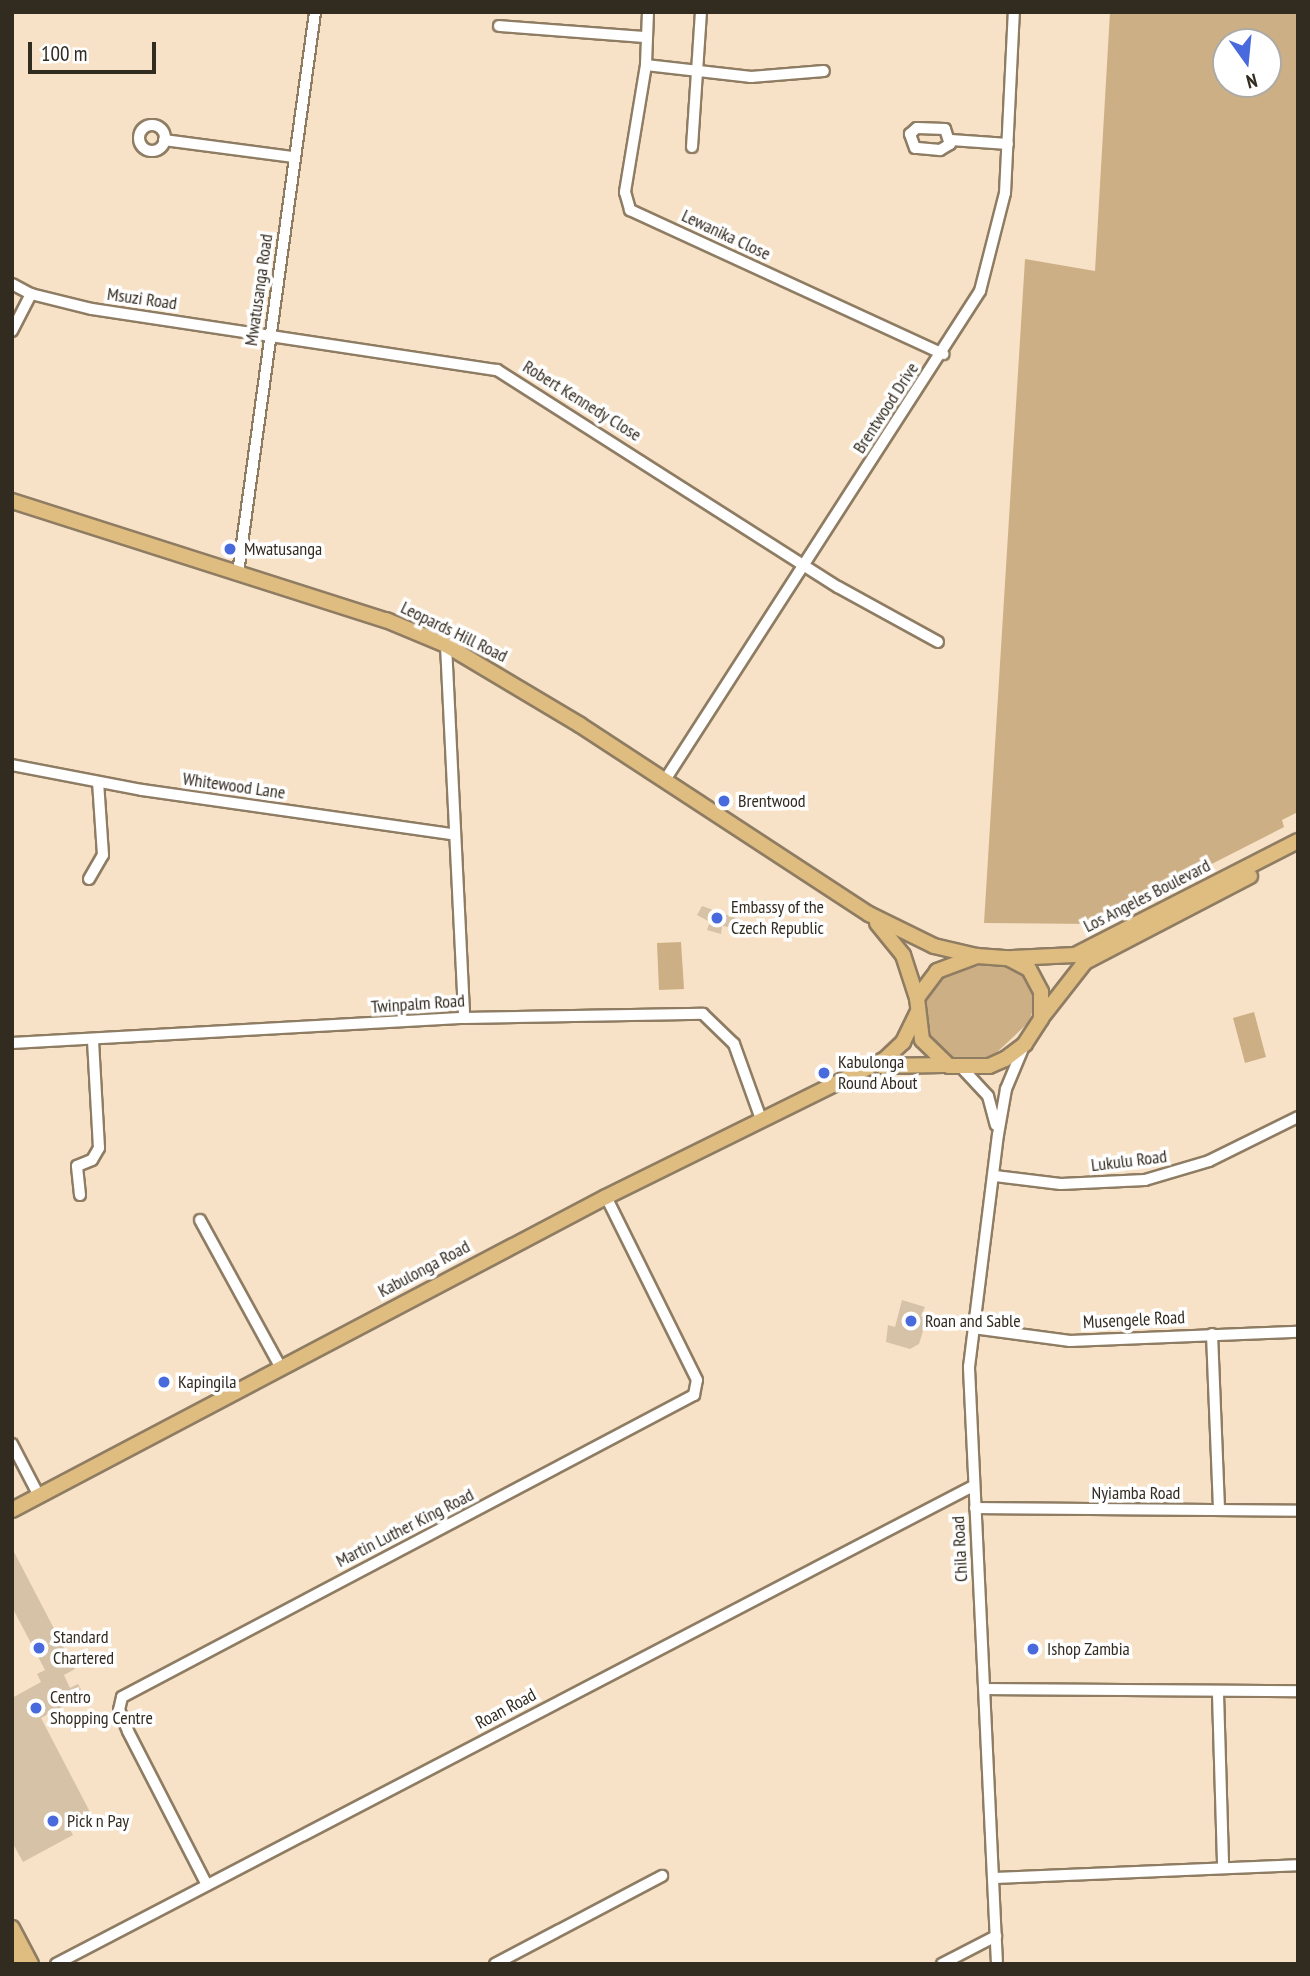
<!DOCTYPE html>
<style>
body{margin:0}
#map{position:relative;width:1310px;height:1976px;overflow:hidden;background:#f7e2c7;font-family:"PT Sans Narrow",sans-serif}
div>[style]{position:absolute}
.green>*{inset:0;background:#cdaf85}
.building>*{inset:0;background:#d6c2a7}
.roads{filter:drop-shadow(2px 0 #8e7c63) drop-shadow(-2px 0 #8e7c63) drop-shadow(0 2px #8e7c63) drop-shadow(0 -2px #8e7c63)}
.minor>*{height:10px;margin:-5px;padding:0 5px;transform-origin:5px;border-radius:5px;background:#fff}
.minor>.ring{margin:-5px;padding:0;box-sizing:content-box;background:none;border:10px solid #fff;border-radius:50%}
.major>*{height:14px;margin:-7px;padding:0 7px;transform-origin:7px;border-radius:7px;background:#dfbc7f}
.dots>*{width:19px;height:19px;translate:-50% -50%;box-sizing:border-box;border:4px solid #fff;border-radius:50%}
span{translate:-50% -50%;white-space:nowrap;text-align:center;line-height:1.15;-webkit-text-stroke:7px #fff;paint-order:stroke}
.street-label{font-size:18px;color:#322b20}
.poi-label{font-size:18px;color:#322b20}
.left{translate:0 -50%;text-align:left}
.frame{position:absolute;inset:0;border:14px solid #322b20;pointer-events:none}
.north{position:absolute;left:1212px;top:28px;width:70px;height:70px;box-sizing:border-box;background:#fff;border:2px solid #adaaa6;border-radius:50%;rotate:165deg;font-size:19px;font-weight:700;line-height:28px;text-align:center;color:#322b20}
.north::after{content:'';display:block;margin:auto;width:24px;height:32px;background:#486add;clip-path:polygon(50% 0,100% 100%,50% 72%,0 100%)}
.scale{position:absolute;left:28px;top:42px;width:128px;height:32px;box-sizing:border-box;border:4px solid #322b20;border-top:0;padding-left:9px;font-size:21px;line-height:24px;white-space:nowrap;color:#322b20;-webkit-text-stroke:5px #fff;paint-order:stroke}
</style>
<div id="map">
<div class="green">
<i style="clip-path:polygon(evenodd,1110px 12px,1298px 12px,1298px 812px,1282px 820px,1284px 827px,1094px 924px,984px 923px,1025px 259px,1095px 271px,1110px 12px,1226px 42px,1268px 42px,1268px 84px,1226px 84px,1226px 42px)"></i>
<i style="clip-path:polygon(681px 942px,684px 989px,659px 990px,657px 943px)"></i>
<i style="clip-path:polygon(997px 961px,1017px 966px,1032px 983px,1036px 1000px,1029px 1022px,993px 1056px,975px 1063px,949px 1059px,929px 1044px,923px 1004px,928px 993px,944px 975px)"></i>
<i style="clip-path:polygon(1254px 1012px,1266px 1057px,1245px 1063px,1233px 1018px)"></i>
</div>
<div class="building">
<i style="clip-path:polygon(702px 906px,741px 920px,740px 929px,722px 926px,721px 934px,707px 930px,710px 922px,697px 915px)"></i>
<i style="clip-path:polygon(902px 1300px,925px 1307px,921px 1316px,927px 1318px,919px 1344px,910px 1349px,886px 1342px,888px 1325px,895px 1327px)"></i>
<i style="clip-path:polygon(12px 1548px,75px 1669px,64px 1675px,70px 1688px,78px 1684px,84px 1695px,41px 1718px,90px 1812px,67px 1824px,73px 1835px,23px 1862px,12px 1842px,12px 1698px,41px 1682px,37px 1674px,45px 1670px,12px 1607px)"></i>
</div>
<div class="roads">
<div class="minor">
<i style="left:648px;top:12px;width:53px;rotate:92.2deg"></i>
<i style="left:646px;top:65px;width:129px;rotate:99.4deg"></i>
<i style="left:625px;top:192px;width:19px;rotate:74deg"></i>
<i style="left:630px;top:210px;width:345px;rotate:24.7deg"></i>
<i style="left:499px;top:26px;width:147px;rotate:4.3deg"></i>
<i style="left:646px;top:65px;width:106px;rotate:6.5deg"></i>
<i style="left:751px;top:77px;width:73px;rotate:-4.7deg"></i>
<i class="ring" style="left:139px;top:125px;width:16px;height:16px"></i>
<i style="left:917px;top:128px;width:28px;rotate:2deg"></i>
<i style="left:945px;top:129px;width:16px;rotate:72deg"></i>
<i style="left:950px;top:144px;width:12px;rotate:149deg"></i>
<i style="left:940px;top:150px;width:25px;rotate:-175deg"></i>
<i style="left:915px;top:148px;width:15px;rotate:-110deg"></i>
<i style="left:910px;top:134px;width:9px;rotate:-41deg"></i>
<i style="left:164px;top:140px;width:131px;rotate:7.5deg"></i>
<i style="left:951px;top:140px;width:57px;rotate:4deg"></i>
<i style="left:692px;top:147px;width:135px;rotate:-86.2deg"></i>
<i style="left:12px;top:284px;width:21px;rotate:28deg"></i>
<i style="left:31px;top:294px;width:63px;rotate:13.8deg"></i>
<i style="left:92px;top:309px;width:410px;rotate:8.6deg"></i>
<i style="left:497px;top:370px;width:404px;rotate:32.5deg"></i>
<i style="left:838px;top:587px;width:114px;rotate:28.8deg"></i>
<i style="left:12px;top:331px;width:42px;rotate:-62.8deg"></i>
<i style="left:238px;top:573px;width:566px;rotate:-82.18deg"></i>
<i style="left:446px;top:645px;width:373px;rotate:87.2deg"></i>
<i style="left:12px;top:765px;width:132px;rotate:10.9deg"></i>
<i style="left:142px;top:790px;width:314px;rotate:8.1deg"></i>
<i style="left:665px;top:780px;width:582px;rotate:-57.21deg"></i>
<i style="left:980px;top:291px;width:101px;rotate:-75.7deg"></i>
<i style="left:1005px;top:193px;width:181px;rotate:-87.2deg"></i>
<i style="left:89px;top:879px;width:28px;rotate:-60deg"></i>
<i style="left:103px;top:855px;width:73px;rotate:-93.9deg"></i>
<i style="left:12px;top:1043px;width:453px;rotate:-3.2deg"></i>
<i style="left:464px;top:1018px;width:239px;rotate:-1deg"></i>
<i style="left:703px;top:1014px;width:43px;rotate:44.1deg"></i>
<i style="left:734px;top:1044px;width:80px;rotate:70.2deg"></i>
<i style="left:962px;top:1068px;width:38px;rotate:47deg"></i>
<i style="left:988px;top:1096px;width:30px;rotate:75deg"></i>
<i style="left:995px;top:1176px;width:66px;rotate:6.9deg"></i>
<i style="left:1061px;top:1184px;width:84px;rotate:-2.7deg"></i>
<i style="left:1145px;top:1180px;width:67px;rotate:-16.5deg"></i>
<i style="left:1209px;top:1161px;width:99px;rotate:-26.3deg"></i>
<i style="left:80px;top:1195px;width:29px;rotate:-96deg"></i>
<i style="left:77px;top:1166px;width:16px;rotate:-22deg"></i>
<i style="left:92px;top:1160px;width:14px;rotate:-60deg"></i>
<i style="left:99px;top:1148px;width:109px;rotate:-93.2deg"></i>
<i style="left:200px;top:1220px;width:166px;rotate:61.3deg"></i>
<i style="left:973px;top:1328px;width:98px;rotate:7.6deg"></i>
<i style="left:1070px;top:1341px;width:228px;rotate:-2.3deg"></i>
<i style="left:1212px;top:1334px;width:176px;rotate:87.7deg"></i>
<i style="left:12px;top:1444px;width:56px;rotate:62.5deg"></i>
<i style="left:975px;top:1508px;width:323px;rotate:0.5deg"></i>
<i style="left:985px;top:1689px;width:313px;rotate:0.4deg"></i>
<i style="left:1218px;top:1694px;width:173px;rotate:88.3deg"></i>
<i style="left:994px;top:1878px;width:304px;rotate:-2.4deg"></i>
<i style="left:207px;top:1885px;width:173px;rotate:-117.2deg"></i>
<i style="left:128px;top:1731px;width:23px;rotate:-113deg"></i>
<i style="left:119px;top:1710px;width:13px;rotate:-77deg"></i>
<i style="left:122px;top:1697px;width:647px;rotate:-27.83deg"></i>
<i style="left:694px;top:1395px;width:15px;rotate:-79deg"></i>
<i style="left:697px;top:1380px;width:204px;rotate:-116.4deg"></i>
<i style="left:56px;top:1964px;width:1034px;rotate:-27.53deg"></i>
<i style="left:495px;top:1964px;width:189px;rotate:-27.8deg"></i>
<i style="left:942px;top:1964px;width:61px;rotate:-27.4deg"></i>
<i style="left:997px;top:1964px;width:598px;rotate:-92.69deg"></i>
<i style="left:969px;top:1367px;width:234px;rotate:-82.9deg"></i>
<i style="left:998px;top:1135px;width:47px;rotate:-80.1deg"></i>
<i style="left:1006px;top:1089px;width:47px;rotate:-67.3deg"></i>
</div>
<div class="major">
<i style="left:12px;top:501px;width:392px;rotate:17.7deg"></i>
<i style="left:386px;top:620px;width:65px;rotate:22.6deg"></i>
<i style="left:446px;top:645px;width:156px;rotate:30.8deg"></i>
<i style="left:580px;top:725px;width:345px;rotate:33.2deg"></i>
<i style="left:869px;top:914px;width:72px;rotate:26.2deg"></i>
<i style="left:934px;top:946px;width:44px;rotate:13.1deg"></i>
<i style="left:877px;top:923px;width:41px;rotate:50.9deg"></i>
<i style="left:903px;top:955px;width:45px;rotate:72deg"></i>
<i style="left:977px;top:956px;width:31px;rotate:4deg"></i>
<i style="left:1008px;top:958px;width:24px;rotate:28deg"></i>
<i style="left:1029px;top:969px;width:26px;rotate:62deg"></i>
<i style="left:1041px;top:992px;width:27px;rotate:90deg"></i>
<i style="left:1041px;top:1019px;width:30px;rotate:123deg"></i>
<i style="left:1025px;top:1044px;width:25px;rotate:143deg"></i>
<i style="left:1005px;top:1059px;width:17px;rotate:156deg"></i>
<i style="left:989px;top:1066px;width:40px;rotate:180deg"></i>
<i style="left:949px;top:1066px;width:37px;rotate:-136deg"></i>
<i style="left:922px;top:1040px;width:42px;rotate:-96.8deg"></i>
<i style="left:917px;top:998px;width:34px;rotate:-53deg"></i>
<i style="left:937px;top:971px;width:43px;rotate:-20.6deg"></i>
<i style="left:1012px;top:958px;width:63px;rotate:-2.7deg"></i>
<i style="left:1075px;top:955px;width:250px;rotate:-27.1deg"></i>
<i style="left:1042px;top:1017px;width:70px;rotate:-52deg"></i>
<i style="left:1085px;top:962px;width:186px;rotate:-27.5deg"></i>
<i style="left:881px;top:1066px;width:63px;rotate:-0.9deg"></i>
<i style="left:12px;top:1510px;width:671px;rotate:-27.79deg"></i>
<i style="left:606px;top:1197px;width:311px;rotate:-26.3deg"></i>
<i style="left:885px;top:1059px;width:25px;rotate:-43deg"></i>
<i style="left:903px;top:1042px;width:32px;rotate:-64deg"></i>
<i style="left:12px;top:1928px;width:41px;rotate:62.2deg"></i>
<i style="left:12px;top:1953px;width:13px;rotate:61deg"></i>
</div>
</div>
<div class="dots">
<i style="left:230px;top:549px;background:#486add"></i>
<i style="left:724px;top:801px;background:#486add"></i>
<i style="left:717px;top:918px;background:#486add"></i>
<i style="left:824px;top:1073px;background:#486add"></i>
<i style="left:911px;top:1321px;background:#486add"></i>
<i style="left:164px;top:1382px;background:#486add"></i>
<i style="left:39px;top:1648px;background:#486add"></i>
<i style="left:1033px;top:1649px;background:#486add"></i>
<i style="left:36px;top:1708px;background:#486add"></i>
<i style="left:53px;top:1821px;background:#486add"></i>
</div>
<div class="street-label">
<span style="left:726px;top:235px;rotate:25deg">Lewanika Close</span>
<span style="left:259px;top:290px;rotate:-82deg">Mwatusanga Road</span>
<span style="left:142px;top:299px;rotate:8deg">Msuzi Road</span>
<span style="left:582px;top:401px;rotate:32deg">Robert Kennedy Close</span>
<span style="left:886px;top:408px;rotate:-57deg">Brentwood Drive</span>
<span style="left:454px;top:632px;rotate:26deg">Leopards Hill Road</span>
<span style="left:234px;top:786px;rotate:8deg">Whitewood Lane</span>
<span style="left:1147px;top:896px;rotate:-27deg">Los Angeles Boulevard</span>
<span style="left:418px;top:1004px;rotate:-4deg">Twinpalm Road</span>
<span style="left:1129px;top:1161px;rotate:-7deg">Lukulu Road</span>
<span style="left:424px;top:1269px;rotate:-28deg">Kabulonga Road</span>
<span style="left:1134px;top:1320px;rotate:-3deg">Musengele Road</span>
<span style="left:1136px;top:1493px">Nyiamba Road</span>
<span style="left:405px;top:1528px;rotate:-27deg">Martin Luther King Road</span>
<span style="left:960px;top:1549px;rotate:-93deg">Chila Road</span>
<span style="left:506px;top:1709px;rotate:-28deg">Roan Road</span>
</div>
<div class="poi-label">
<span class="left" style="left:244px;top:549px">Mwatusanga</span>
<span class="left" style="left:738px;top:801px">Brentwood</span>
<span class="left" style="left:731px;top:918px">Embassy of the<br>Czech Republic</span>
<span class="left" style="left:838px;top:1073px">Kabulonga<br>Round About</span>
<span class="left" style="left:925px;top:1321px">Roan and Sable</span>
<span class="left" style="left:178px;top:1382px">Kapingila</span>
<span class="left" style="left:53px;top:1648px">Standard<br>Chartered</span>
<span class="left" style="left:1047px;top:1649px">Ishop Zambia</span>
<span class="left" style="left:50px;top:1708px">Centro<br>Shopping Centre</span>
<span class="left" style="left:67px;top:1821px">Pick n Pay</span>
</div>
<div class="frame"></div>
<div class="north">N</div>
<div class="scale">100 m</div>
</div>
